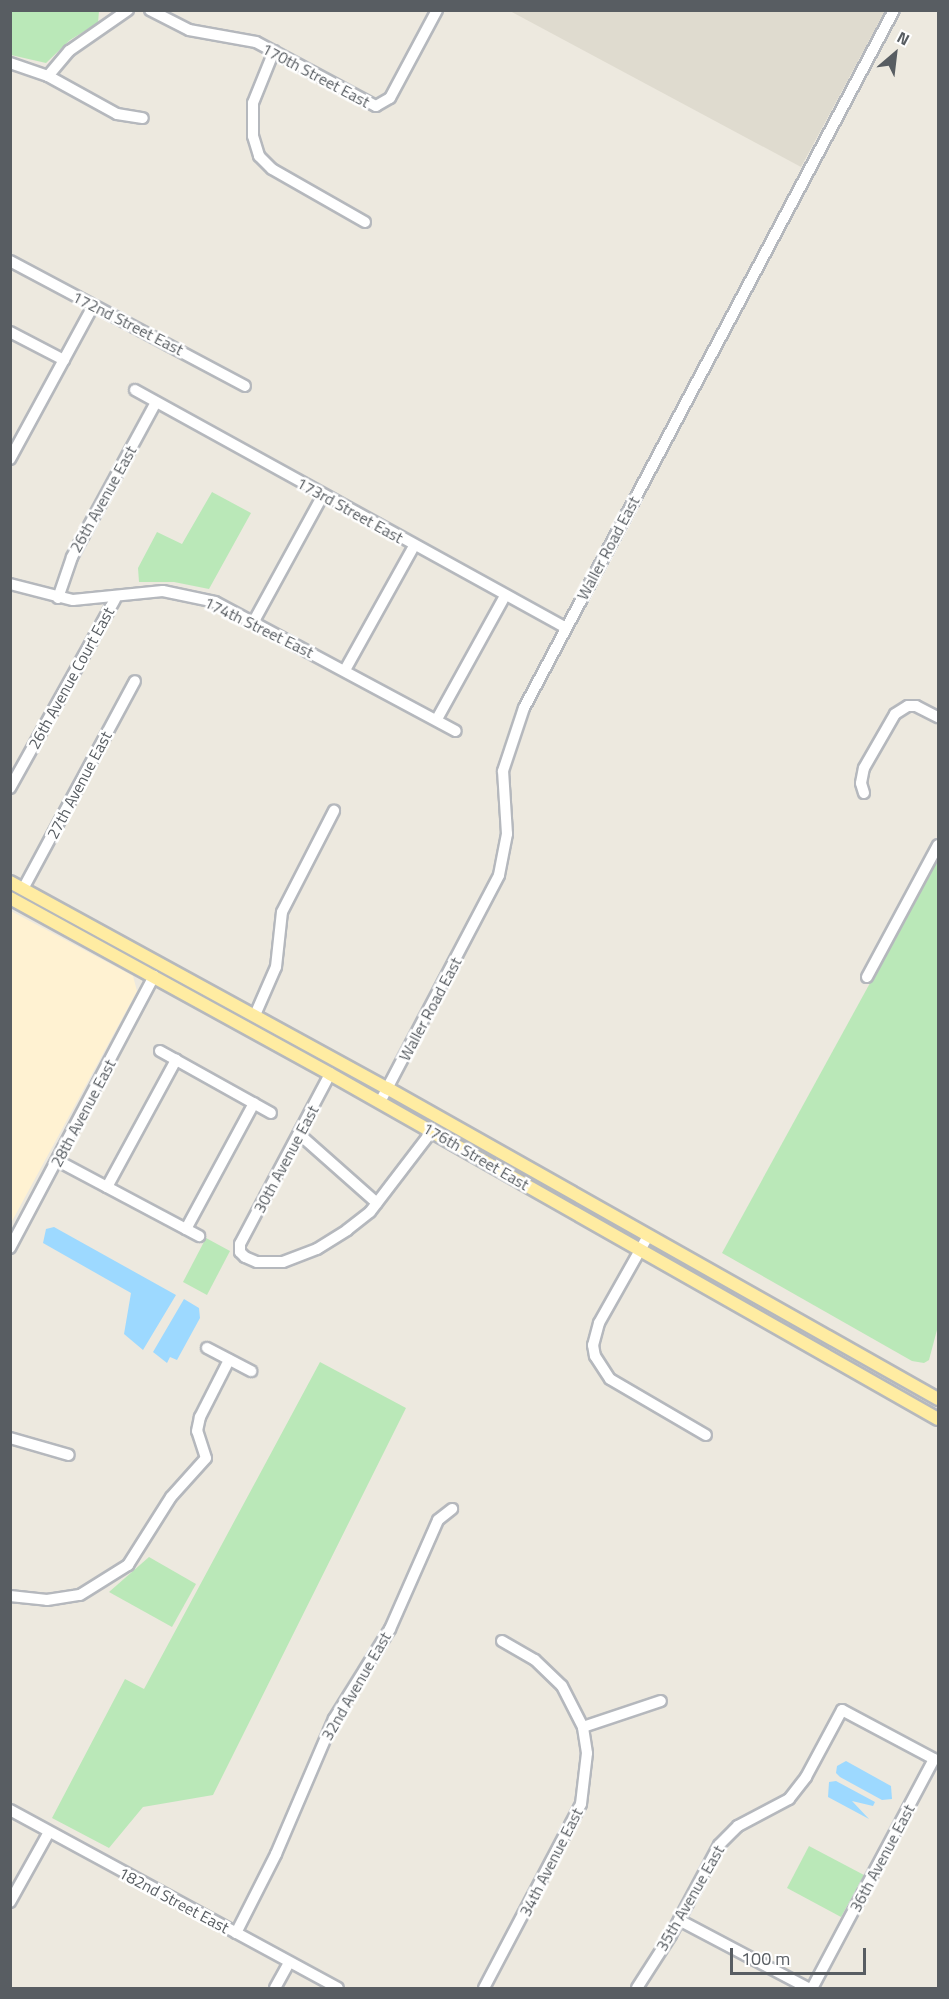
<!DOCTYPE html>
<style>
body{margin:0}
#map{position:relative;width:949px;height:1999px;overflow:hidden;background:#ede9df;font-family:"Titillium Web",sans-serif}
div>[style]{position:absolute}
.commercial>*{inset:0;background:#fff2d2}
.education>*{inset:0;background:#dfdbcf}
.green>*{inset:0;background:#bae8b8}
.water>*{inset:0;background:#9dd9ff}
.roads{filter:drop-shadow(2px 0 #b5b8bd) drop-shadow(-2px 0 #b5b8bd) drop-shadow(0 2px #b5b8bd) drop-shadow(0 -2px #b5b8bd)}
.minor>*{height:10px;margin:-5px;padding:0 5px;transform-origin:5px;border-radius:5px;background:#fff}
.major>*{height:12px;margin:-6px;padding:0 6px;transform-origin:6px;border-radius:6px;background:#ffeca2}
span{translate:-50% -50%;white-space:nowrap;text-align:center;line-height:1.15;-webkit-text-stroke:5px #fff;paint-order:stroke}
.street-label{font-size:16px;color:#585d62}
.frame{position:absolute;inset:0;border:12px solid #585d62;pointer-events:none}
.north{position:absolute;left:865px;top:24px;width:60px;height:60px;-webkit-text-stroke:4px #fff;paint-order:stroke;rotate:28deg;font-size:16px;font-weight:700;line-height:24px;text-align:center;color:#585d62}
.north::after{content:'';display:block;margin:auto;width:21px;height:27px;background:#585d62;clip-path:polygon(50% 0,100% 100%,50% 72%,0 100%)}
.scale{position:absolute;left:730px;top:1948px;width:136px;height:27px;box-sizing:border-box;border:3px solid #585d62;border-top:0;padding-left:8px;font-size:18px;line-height:21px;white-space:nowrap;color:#585d62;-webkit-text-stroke:4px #fff;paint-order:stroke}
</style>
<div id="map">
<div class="commercial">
<i style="clip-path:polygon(11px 911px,133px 976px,137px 991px,11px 1223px)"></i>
</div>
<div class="education">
<i style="clip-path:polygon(510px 11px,885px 11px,801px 167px)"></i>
</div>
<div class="green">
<i style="clip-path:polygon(99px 11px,98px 23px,70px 40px,46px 63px,11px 55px,11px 11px)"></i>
<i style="clip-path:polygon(212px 492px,251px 513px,209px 589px,174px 582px,139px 582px,138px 568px,157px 532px,182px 544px)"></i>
<i style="clip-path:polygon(938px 859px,938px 1326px,929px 1360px,924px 1363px,912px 1361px,722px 1253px)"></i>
<i style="clip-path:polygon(206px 1238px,230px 1251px,207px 1295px,183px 1282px)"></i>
<i style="clip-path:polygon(320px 1362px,406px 1408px,213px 1795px,143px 1807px,109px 1848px,52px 1818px,125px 1679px,144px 1689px)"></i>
<i style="clip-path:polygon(149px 1557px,196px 1584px,172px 1627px,109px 1592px)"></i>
<i style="clip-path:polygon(809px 1846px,864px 1875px,841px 1917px,787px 1888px)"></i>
</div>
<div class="water">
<i style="clip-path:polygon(54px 1227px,176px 1295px,143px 1350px,124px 1334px,131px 1293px,43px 1243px,46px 1229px)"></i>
<i style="clip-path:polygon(184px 1299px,199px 1308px,200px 1318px,177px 1360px,170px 1357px,167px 1363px,153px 1352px)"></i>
<i style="clip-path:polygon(846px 1761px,891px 1786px,892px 1799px,882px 1800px,840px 1777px,836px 1773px,837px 1766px)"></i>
<i style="clip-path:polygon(836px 1781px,875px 1802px,873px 1806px,852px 1801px,869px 1819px,828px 1797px,829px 1782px)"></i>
</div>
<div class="roads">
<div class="minor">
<i style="left:150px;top:10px;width:44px;rotate:27.1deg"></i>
<i style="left:189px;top:30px;width:68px;rotate:10.2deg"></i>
<i style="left:256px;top:42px;width:136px;rotate:28.1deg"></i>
<i style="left:376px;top:106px;width:16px;rotate:-30deg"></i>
<i style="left:390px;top:98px;width:100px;rotate:-61.9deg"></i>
<i style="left:274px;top:51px;width:56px;rotate:112deg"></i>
<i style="left:253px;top:103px;width:33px;rotate:90deg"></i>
<i style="left:253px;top:136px;width:21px;rotate:73deg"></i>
<i style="left:259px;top:156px;width:18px;rotate:45deg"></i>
<i style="left:272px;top:169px;width:107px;rotate:29.7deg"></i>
<i style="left:10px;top:63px;width:40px;rotate:18.9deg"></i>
<i style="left:48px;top:76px;width:79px;rotate:28.8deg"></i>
<i style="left:117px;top:114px;width:26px;rotate:9deg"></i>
<i style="left:48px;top:76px;width:33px;rotate:-50deg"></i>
<i style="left:69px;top:51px;width:72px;rotate:-34.8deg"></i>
<i style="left:10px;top:261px;width:266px;rotate:28deg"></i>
<i style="left:10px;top:332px;width:61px;rotate:27.4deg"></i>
<i style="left:135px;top:390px;width:492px;rotate:28.9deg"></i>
<i style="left:10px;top:459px;width:174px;rotate:-61.5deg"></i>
<i style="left:10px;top:584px;width:65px;rotate:14.3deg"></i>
<i style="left:73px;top:600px;width:90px;rotate:-5.7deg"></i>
<i style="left:163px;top:591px;width:53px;rotate:11.9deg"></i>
<i style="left:215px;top:602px;width:273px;rotate:28.2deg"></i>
<i style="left:58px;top:598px;width:43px;rotate:-71.1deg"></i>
<i style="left:72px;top:557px;width:176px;rotate:-61.5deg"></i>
<i style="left:254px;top:621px;width:144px;rotate:-61.3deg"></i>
<i style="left:345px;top:670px;width:142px;rotate:-60.9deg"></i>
<i style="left:437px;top:719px;width:141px;rotate:-61.1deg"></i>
<i style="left:10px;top:788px;width:216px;rotate:-60.9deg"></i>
<i style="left:864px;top:793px;width:10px;rotate:-107deg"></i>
<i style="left:861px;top:783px;width:15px;rotate:-79deg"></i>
<i style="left:864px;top:768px;width:62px;rotate:-60.1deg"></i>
<i style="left:895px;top:714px;width:15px;rotate:-32deg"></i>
<i style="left:908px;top:706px;width:8px"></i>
<i style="left:916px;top:706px;width:25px;rotate:27deg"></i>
<i style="left:23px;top:889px;width:236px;rotate:-61.7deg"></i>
<i style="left:867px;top:977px;width:150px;rotate:-61.7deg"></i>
<i style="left:255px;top:1015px;width:52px;rotate:-66.4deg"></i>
<i style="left:276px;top:967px;width:55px;rotate:-83.8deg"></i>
<i style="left:282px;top:912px;width:114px;rotate:-62.8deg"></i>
<i style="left:160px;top:1051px;width:127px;rotate:29.2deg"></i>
<i style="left:330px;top:1074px;width:192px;rotate:117.9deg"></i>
<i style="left:240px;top:1244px;width:8px;rotate:90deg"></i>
<i style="left:240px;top:1252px;width:7px;rotate:45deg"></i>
<i style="left:245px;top:1257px;width:13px;rotate:23deg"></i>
<i style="left:257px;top:1262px;width:26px"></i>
<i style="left:283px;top:1262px;width:36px;rotate:-21deg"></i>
<i style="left:317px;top:1249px;width:36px;rotate:-32deg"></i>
<i style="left:347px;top:1230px;width:29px;rotate:-38deg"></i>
<i style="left:370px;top:1212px;width:102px;rotate:-52.6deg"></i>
<i style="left:380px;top:1102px;width:256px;rotate:-62.3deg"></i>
<i style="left:499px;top:875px;width:42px;rotate:-79deg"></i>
<i style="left:507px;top:834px;width:63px;rotate:-93.6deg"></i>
<i style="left:503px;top:771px;width:66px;rotate:-71.6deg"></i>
<i style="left:524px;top:708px;width:790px;rotate:-62.07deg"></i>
<i style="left:299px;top:1134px;width:104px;rotate:41.5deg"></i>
<i style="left:58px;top:1161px;width:160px;rotate:28deg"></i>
<i style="left:107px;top:1187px;width:145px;rotate:-61.5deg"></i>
<i style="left:186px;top:1229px;width:143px;rotate:-61.6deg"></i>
<i style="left:648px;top:1236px;width:100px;rotate:119.4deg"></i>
<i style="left:599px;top:1323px;width:23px;rotate:105deg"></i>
<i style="left:593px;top:1345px;width:11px;rotate:80deg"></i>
<i style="left:595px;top:1356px;width:27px;rotate:57deg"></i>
<i style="left:610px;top:1379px;width:111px;rotate:30.3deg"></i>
<i style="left:10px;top:1248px;width:308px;rotate:-62.1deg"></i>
<i style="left:207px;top:1348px;width:50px;rotate:27.6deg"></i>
<i style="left:10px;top:1438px;width:61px;rotate:16.1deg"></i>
<i style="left:10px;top:1596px;width:37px;rotate:6deg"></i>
<i style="left:47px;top:1600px;width:33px;rotate:-9deg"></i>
<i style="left:80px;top:1595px;width:57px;rotate:-32deg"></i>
<i style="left:128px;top:1565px;width:80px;rotate:-57.7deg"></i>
<i style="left:171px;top:1497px;width:52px;rotate:-48.1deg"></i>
<i style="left:206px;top:1458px;width:28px;rotate:-108deg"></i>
<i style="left:197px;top:1431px;width:14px;rotate:-78deg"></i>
<i style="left:200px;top:1417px;width:64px;rotate:-63deg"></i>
<i style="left:502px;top:1641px;width:38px;rotate:30deg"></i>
<i style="left:535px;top:1660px;width:37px;rotate:44deg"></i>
<i style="left:562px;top:1686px;width:46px;rotate:62.9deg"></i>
<i style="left:583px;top:1727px;width:82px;rotate:-18.4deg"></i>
<i style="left:10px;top:1810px;width:373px;rotate:28.5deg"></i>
<i style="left:10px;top:1902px;width:80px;rotate:-60.9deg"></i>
<i style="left:679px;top:1920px;width:146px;rotate:27.8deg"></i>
<i style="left:236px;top:1933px;width:89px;rotate:-63.1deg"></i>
<i style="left:276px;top:1854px;width:147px;rotate:-66.8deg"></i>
<i style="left:334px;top:1719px;width:106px;rotate:-58.1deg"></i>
<i style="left:390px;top:1629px;width:119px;rotate:-66.2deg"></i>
<i style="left:438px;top:1520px;width:18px;rotate:-38deg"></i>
<i style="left:275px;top:1988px;width:29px;rotate:-61deg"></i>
<i style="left:484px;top:1988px;width:208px;rotate:-62.2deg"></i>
<i style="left:581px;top:1804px;width:51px;rotate:-83.3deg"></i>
<i style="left:587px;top:1753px;width:26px;rotate:-99deg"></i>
<i style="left:637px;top:1988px;width:63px;rotate:-57.3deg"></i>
<i style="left:671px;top:1935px;width:102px;rotate:-61.9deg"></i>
<i style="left:719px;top:1845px;width:27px;rotate:-45deg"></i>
<i style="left:738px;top:1826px;width:58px;rotate:-27.9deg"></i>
<i style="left:789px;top:1799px;width:28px;rotate:-52deg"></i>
<i style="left:806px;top:1777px;width:76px;rotate:-61.8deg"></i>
<i style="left:842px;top:1710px;width:104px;rotate:28deg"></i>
<i style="left:934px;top:1759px;width:259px;rotate:118deg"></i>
</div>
<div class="major">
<i style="left:10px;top:882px;width:430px;rotate:28.7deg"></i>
<i style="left:387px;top:1088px;width:633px;rotate:29.44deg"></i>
<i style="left:10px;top:898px;width:365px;rotate:28.8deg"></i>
<i style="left:330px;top:1074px;width:699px;rotate:29.57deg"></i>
</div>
</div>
<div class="street-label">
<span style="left:316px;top:75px;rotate:28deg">170th Street East</span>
<span style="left:128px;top:323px;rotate:27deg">172nd Street East</span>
<span style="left:103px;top:499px;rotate:-61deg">26th Avenue East</span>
<span style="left:350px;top:510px;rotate:29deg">173rd Street East</span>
<span style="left:608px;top:548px;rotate:-62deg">Waller Road East</span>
<span style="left:259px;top:627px;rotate:26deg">174th Street East</span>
<span style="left:71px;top:678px;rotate:-61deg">26th Avenue Court East</span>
<span style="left:79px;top:785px;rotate:-62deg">27th Avenue East</span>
<span style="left:430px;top:1009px;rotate:-62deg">Waller Road East</span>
<span style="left:83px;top:1113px;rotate:-62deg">28th Avenue East</span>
<span style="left:476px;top:1156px;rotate:30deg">176th Street East</span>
<span style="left:286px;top:1159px;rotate:-62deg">30th Avenue East</span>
<span style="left:356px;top:1686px;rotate:-60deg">32nd Avenue East</span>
<span style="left:882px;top:1858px;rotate:-62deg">36th Avenue East</span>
<span style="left:551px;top:1862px;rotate:-63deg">34th Avenue East</span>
<span style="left:690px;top:1898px;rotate:-60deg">35th Avenue East</span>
<span style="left:174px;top:1900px;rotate:28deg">182nd Street East</span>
</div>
<div class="frame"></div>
<div class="north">N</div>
<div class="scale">100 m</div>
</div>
